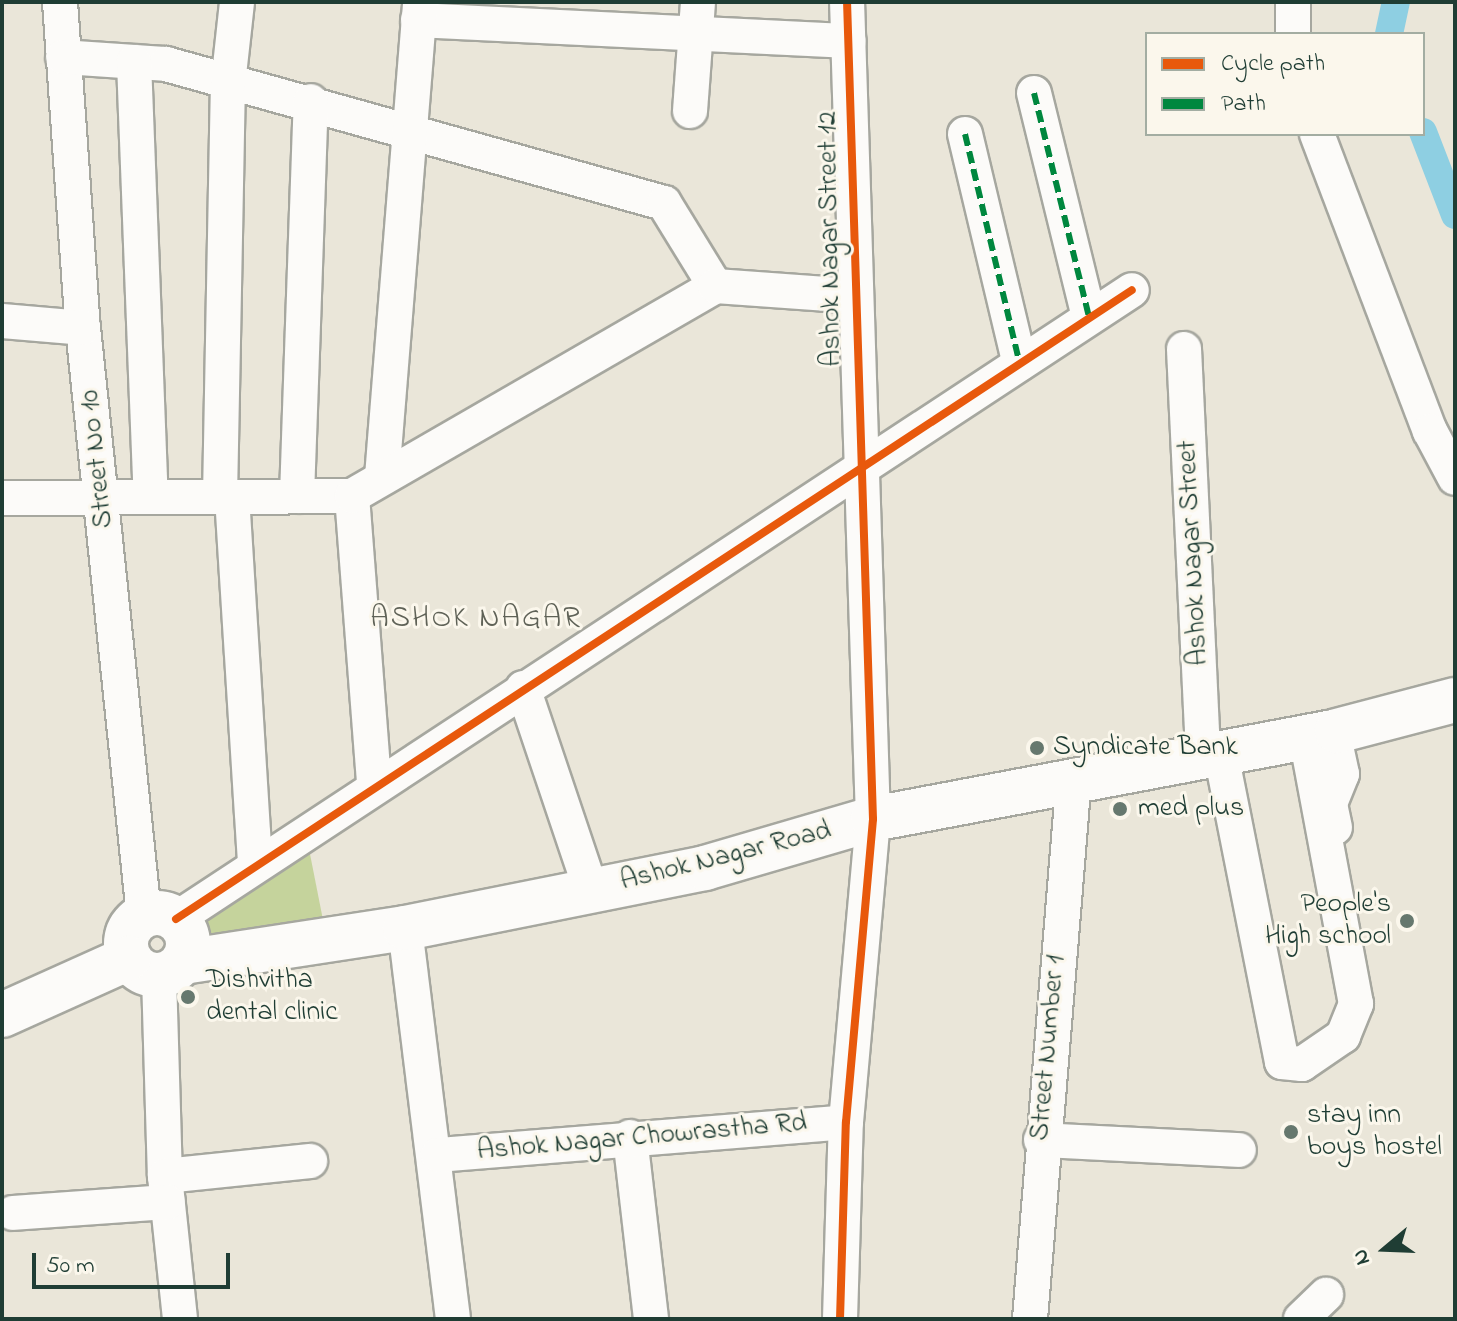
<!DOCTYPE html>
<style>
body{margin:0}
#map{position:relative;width:1457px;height:1321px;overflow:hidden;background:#eae6d9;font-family:"Indie Flower",sans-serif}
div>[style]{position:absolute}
.green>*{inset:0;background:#c5d39c}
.canal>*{height:28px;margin:-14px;padding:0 14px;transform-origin:14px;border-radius:14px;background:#8ecfe2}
.roads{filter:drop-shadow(2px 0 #a6a79f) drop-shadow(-2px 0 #a6a79f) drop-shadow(0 2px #a6a79f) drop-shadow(0 -2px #a6a79f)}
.minor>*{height:34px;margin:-17px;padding:0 17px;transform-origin:17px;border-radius:17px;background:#fcfbf9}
.major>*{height:44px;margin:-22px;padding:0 22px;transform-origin:22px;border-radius:22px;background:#fcfbf9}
.major>.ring{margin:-22px;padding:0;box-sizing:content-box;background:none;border:44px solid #fcfbf9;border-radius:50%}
.quiet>*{height:6px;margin-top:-3px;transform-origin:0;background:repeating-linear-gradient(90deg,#00873e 0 12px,transparent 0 18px)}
.cycleway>*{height:8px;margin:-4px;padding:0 4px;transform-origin:4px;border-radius:4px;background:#e8590c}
.dots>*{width:22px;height:22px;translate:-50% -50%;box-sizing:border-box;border:4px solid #fbf7ec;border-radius:50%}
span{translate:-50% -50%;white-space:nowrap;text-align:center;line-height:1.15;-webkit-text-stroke:6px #fbf7ec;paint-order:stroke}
.street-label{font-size:28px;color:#1f3d34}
.poi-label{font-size:28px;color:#1f3d34}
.left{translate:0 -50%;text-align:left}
.right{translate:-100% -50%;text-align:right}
.neighbourhood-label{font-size:30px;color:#5f6257;letter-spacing:2px}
.frame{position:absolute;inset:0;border:4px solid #1f3d34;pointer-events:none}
.legend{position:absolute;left:1145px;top:32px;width:280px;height:104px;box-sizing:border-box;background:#fbf7ec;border:2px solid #a3ada2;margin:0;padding:10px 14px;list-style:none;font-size:24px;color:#1f3d34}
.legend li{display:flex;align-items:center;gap:16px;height:40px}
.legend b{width:40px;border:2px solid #a3ada2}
.north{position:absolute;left:1345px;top:1209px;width:80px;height:80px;-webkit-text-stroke:6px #fbf7ec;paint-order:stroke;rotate:251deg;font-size:22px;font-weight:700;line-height:32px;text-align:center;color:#1f3d34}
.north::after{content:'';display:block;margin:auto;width:28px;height:36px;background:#1f3d34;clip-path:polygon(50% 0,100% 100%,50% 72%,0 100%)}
.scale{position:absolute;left:32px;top:1253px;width:198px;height:36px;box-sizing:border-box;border:4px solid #1f3d34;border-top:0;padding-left:10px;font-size:24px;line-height:28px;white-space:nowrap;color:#1f3d34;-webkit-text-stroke:6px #fbf7ec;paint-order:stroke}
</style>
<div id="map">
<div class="green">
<i style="clip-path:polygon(309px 849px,323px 920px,198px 952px,196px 915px)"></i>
</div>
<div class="canal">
<i style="left:1389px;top:34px;width:33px;rotate:-78deg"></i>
<i style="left:1423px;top:132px;width:89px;rotate:68.9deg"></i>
</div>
<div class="roads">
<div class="minor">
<i style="left:60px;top:2px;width:327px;rotate:86deg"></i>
<i style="left:83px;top:328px;width:590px;rotate:84.07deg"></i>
<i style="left:418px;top:20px;width:431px;rotate:2.8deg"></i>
<i style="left:1293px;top:34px;width:32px;rotate:-90deg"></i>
<i style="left:63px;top:57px;width:103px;rotate:3.9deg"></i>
<i style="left:166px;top:64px;width:517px;rotate:15.6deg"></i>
<i style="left:664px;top:203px;width:97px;rotate:58.4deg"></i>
<i style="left:134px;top:62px;width:435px;rotate:87.8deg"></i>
<i style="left:1034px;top:93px;width:231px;rotate:76.2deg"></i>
<i style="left:690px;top:111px;width:109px;rotate:-85.8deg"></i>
<i style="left:965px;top:134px;width:236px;rotate:76.6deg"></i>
<i style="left:1317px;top:134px;width:318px;rotate:69.2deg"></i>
<i style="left:1430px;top:431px;width:53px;rotate:62deg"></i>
<i style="left:2px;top:321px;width:81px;rotate:4.9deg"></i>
<i style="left:1184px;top:349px;width:409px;rotate:87.3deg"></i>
<i style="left:382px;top:477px;width:477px;rotate:-85.4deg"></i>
<i style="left:297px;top:496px;width:395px;rotate:-88deg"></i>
<i style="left:352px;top:496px;width:289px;rotate:85.6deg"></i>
<i style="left:220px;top:497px;width:413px;rotate:-88.9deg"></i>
<i style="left:228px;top:84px;width:82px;rotate:-83.7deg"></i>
<i style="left:232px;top:497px;width:366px;rotate:86.4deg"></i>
<i style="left:2px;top:498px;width:350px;rotate:-0.3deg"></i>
<i style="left:352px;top:496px;width:419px;rotate:-30deg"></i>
<i style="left:715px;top:286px;width:139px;rotate:4.1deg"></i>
<i style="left:523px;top:688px;width:213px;rotate:71.4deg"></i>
<i style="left:1333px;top:732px;width:43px;rotate:77.9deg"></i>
<i style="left:1342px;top:774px;width:32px;rotate:112deg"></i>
<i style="left:1330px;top:804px;width:24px;rotate:78deg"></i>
<i style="left:1221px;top:754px;width:314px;rotate:78.8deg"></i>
<i style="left:1282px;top:1062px;width:20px;rotate:6deg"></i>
<i style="left:1302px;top:1064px;width:50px;rotate:-34.3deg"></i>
<i style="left:1343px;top:1036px;width:35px;rotate:-68deg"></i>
<i style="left:1356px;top:1004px;width:272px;rotate:-100.6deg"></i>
<i style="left:176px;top:919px;width:1144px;rotate:-33.34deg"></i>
<i style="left:405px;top:928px;width:394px;rotate:83deg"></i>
<i style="left:159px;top:976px;width:200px;rotate:88.3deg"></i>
<i style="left:165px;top:1176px;width:144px;rotate:84deg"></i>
<i style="left:630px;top:1137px;width:183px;rotate:83.4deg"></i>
<i style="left:1041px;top:1140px;width:198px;rotate:2.9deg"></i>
<i style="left:438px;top:1155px;width:409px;rotate:-4.6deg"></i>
<i style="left:165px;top:1176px;width:146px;rotate:-5.9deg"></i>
<i style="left:13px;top:1213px;width:155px;rotate:-4.1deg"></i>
<i style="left:840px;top:1319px;width:197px;rotate:-88.3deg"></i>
<i style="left:846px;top:1122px;width:304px;rotate:-84.9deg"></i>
<i style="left:873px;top:819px;width:817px;rotate:-91.82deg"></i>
<i style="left:1030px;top:1319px;width:544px;rotate:-85.36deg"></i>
<i style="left:1301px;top:1319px;width:35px;rotate:-44deg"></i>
</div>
<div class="major">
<i class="ring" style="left:126px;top:913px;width:18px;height:18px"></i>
<i style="left:183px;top:962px;width:225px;rotate:-8.7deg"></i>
<i style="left:405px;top:928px;width:306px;rotate:-11.3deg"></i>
<i style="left:705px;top:868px;width:175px;rotate:-16.3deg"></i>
<i style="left:873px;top:819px;width:472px;rotate:-10.7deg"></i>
<i style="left:1337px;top:731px;width:122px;rotate:-14.7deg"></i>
<i style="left:2px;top:1015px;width:139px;rotate:-24.2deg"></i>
</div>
</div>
<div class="quiet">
<i style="left:1034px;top:93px;width:231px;rotate:76.2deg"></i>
<i style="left:965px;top:134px;width:236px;rotate:76.6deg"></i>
</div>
<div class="cycleway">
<i style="left:176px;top:919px;width:1144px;rotate:-33.34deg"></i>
<i style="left:840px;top:1319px;width:197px;rotate:-88.3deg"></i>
<i style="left:846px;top:1122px;width:304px;rotate:-84.9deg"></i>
<i style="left:873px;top:819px;width:817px;rotate:-91.82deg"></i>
</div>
<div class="dots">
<i style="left:1037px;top:748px;background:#66786e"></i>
<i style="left:1120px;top:809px;background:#66786e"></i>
<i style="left:1407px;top:921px;background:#66786e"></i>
<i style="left:188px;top:997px;background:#66786e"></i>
<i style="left:1291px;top:1132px;background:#66786e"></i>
</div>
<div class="street-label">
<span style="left:831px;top:239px;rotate:-91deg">Ashok Nagar Street 12</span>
<span style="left:98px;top:459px;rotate:-96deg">Street No 10</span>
<span style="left:1194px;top:553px;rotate:-93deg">Ashok Nagar Street</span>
<span style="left:726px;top:857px;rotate:-14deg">Ashok Nagar Road</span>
<span style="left:1049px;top:1048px;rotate:-85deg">Street Number 1</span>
<span style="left:642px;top:1138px;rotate:-5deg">Ashok Nagar Chowrastha Rd</span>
</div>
<div class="poi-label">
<span class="left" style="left:1053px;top:748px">Syndicate Bank</span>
<span class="left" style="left:1138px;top:809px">med plus</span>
<span class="right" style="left:1391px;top:921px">People's<br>High school</span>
<span class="left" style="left:206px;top:997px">Dishvitha<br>dental clinic</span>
<span class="left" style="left:1307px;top:1132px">stay inn<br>boys hostel</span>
</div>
<div class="neighbourhood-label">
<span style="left:476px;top:619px">ASHOK NAGAR</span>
</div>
<div class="frame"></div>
<ul class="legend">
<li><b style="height:10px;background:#e8590c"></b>Cycle path</li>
<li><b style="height:10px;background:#00873e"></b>Path</li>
</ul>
<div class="north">N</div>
<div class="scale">50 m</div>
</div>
